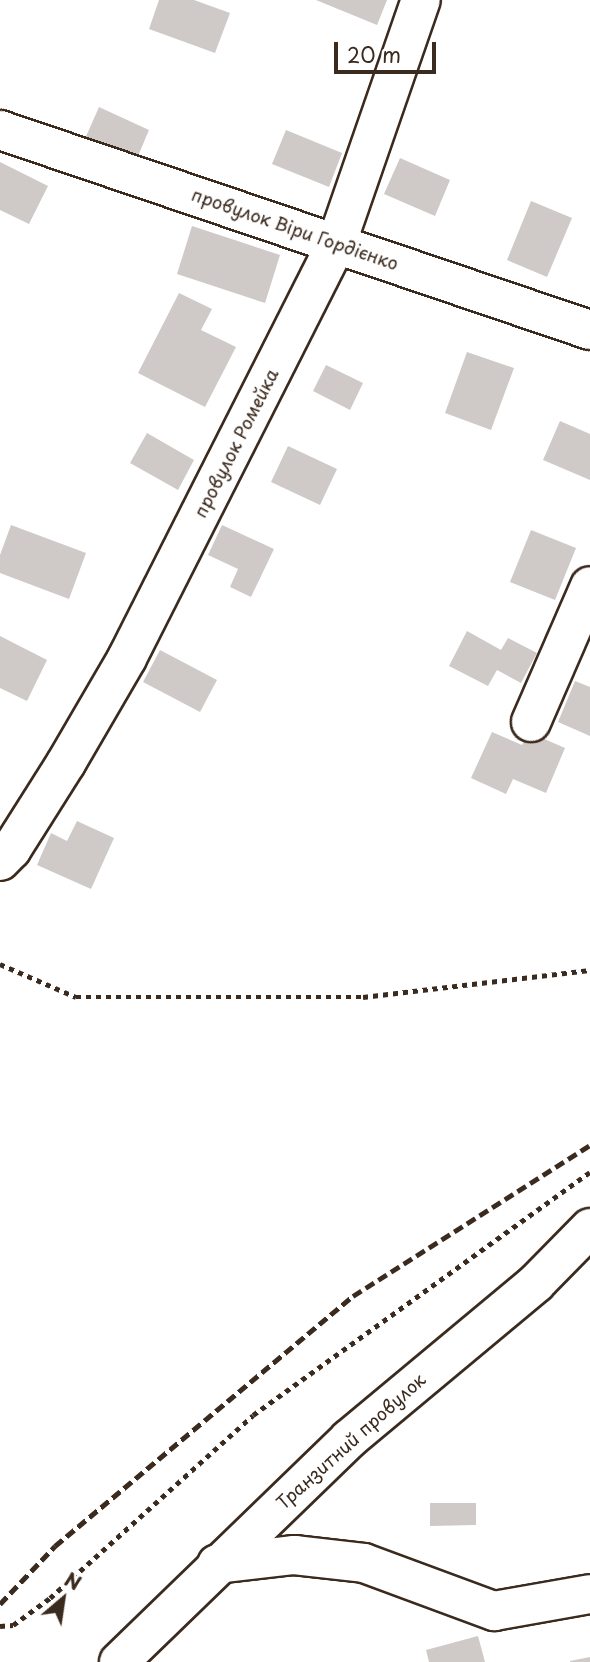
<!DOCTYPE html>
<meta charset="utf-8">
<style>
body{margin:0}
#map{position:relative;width:590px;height:1662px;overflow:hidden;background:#fff;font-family:"Playpen Sans",sans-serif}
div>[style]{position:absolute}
.building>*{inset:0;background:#cfcac7}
.path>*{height:4.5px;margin-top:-2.25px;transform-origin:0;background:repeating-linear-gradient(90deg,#3b2a1e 0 5px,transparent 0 10px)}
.roads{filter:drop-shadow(2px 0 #3b2a1e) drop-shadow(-2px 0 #3b2a1e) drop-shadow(0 2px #3b2a1e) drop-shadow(0 -2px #3b2a1e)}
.minor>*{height:38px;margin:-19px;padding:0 19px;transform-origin:19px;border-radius:19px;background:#fff}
.rail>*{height:5px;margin-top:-2.5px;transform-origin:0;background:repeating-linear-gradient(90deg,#3b2a1e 0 10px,transparent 0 15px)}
span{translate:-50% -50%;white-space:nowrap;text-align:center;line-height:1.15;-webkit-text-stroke:5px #fff;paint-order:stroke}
.street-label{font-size:18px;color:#3b2a1e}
.north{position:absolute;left:28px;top:1564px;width:70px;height:70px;-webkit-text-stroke:5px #fff;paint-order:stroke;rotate:29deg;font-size:19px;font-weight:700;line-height:28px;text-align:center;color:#3b2a1e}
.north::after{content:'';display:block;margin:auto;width:24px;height:32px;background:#3b2a1e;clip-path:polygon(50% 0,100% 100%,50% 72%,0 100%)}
.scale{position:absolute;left:334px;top:42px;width:102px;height:32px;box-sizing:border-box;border:4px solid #3b2a1e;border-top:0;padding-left:9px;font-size:21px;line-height:24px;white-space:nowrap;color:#3b2a1e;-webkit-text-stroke:5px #fff;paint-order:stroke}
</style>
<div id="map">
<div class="building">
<i style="clip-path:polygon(159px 0,194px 0,230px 13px,215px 53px,149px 29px)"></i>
<i style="clip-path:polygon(316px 0,387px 0,377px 25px)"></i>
<i style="clip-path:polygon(99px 107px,149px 130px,135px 163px,84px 141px)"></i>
<i style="clip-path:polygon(286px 130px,342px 153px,329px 187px,272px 164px)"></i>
<i style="clip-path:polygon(400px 158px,450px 180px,435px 216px,384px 194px)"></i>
<i style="clip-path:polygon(0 162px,48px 186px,29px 224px,0 210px)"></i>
<i style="clip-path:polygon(531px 201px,572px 218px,547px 277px,507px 260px)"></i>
<i style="clip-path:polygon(192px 226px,280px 255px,265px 303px,177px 274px)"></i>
<i style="clip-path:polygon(179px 293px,212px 309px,201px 330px,236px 347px,205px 407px,138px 373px)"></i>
<i style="clip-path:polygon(467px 352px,514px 368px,491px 430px,445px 413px)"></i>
<i style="clip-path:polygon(326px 365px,363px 383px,350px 410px,313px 391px)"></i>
<i style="clip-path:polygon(560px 421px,590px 434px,590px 480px,543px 460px)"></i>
<i style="clip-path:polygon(147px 433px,194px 460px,178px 490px,130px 463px)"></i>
<i style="clip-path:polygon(288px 446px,337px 469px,320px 505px,271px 482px)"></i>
<i style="clip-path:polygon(11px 525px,86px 553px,69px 599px,0 573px,0 555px)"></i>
<i style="clip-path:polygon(222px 525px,274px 549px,251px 597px,230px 587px,238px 569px,208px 555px)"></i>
<i style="clip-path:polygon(531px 530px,576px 548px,555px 600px,510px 582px)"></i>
<i style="clip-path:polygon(467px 631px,501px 650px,508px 638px,537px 653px,521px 683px,497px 670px,488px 686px,449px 666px)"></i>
<i style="clip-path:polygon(0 636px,47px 660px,27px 701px,0 688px)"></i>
<i style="clip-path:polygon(160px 650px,217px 680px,200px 712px,143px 682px)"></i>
<i style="clip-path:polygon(575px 681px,590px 687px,590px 736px,558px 722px)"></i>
<i style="clip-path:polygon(492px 732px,522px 745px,528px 732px,565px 748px,546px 793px,513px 779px,506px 794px,471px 778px)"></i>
<i style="clip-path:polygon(77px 821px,114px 838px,91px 889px,37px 865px,51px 833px,67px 841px)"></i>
<i style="clip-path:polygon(430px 1503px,476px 1503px,476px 1525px,430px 1526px)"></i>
<i style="clip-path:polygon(478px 1636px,485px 1662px,429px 1662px,426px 1650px)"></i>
<i style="clip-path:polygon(590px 1657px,590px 1662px,570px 1662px,570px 1661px)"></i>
</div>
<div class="path">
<i style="left:0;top:964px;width:83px;rotate:23.5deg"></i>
<i style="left:76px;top:997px;width:287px"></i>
<i style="left:363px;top:997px;width:229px;rotate:-6.8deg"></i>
<i style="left:0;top:1626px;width:13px;rotate:-4deg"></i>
<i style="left:13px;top:1625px;width:46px;rotate:-36.1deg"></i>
<i style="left:50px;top:1598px;width:273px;rotate:-42deg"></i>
<i style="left:253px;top:1415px;width:415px;rotate:-35.8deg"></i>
</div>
<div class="roads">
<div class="minor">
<i style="left:0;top:130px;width:623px;rotate:18.73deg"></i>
<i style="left:531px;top:722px;width:148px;rotate:-66.5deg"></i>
<i style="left:0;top:861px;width:16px;rotate:-45deg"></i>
<i style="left:11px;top:850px;width:103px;rotate:-57.7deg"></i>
<i style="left:66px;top:763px;width:121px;rotate:-59.8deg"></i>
<i style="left:127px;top:658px;width:466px;rotate:-63.2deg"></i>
<i style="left:337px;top:242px;width:256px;rotate:-70.9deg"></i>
<i style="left:217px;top:1564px;width:78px;rotate:-6.7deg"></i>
<i style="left:294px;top:1555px;width:70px;rotate:6.5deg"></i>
<i style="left:364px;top:1563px;width:139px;rotate:20.3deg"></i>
<i style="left:494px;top:1611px;width:97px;rotate:-10deg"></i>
<i style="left:119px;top:1662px;width:320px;rotate:-44.1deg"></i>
<i style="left:349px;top:1439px;width:244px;rotate:-39.8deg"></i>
<i style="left:536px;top:1283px;width:77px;rotate:-45.5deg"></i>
</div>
</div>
<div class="rail">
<i style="left:0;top:1604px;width:80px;rotate:-46.5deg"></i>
<i style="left:55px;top:1546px;width:389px;rotate:-40deg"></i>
<i style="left:353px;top:1296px;width:281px;rotate:-32.5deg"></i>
</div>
<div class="street-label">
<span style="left:295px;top:229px;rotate:19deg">провулок Віри Гордієнко</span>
<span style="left:236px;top:443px;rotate:-63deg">провулок Ромейка</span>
<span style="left:351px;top:1441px;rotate:-42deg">Транзитний провулок</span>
</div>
<div class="north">N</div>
<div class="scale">20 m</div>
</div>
